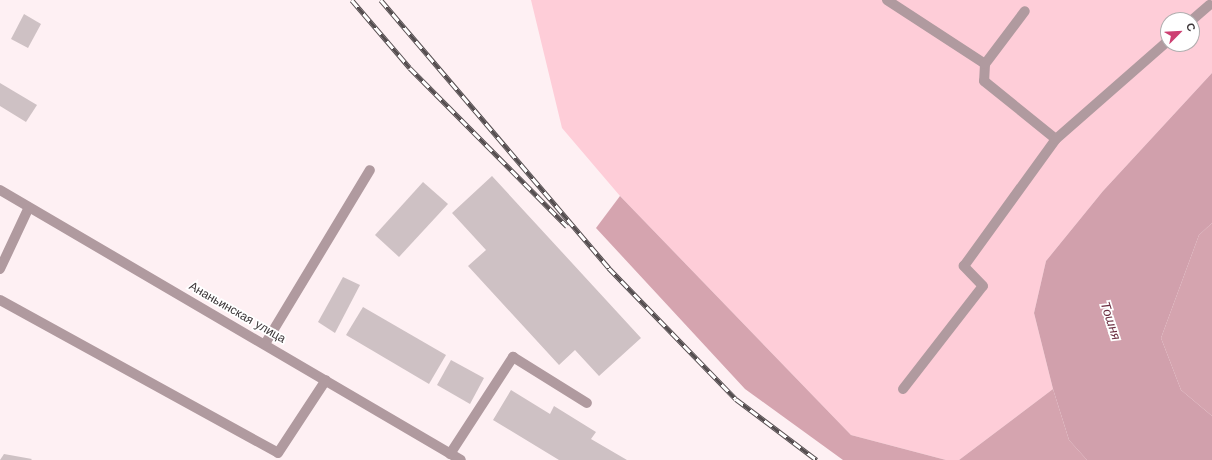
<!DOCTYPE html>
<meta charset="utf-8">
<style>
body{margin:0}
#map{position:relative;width:1212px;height:460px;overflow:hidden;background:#fef0f3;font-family:"Work Sans",sans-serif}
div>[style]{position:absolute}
.green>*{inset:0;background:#fecdd8}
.forest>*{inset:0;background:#d5a4af}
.water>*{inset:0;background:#d1a0ac}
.building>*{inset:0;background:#cec1c4}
.minor>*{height:10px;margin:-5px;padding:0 5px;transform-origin:5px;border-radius:5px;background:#b09a9f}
.rail>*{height:4.5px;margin-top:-2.25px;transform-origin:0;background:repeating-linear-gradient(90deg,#fff 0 9px,#544d4f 0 18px);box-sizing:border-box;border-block:1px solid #544d4f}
span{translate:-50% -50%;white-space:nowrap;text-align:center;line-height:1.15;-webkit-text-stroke:3.5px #fff;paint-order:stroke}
.street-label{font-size:12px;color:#3b3537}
.water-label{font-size:13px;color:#6b2e41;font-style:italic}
.north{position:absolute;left:1160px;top:12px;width:40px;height:40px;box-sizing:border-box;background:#fff;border:1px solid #b1aeaf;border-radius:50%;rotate:66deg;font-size:11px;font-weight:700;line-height:16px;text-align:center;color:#3b3537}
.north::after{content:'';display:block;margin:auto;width:14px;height:18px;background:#cd4072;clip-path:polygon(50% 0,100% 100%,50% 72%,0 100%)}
</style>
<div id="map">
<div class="green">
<i style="clip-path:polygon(evenodd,531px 0,1212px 0,1212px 73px,1103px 191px,1046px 261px,1034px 313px,1053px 389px,959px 460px,946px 460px,851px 435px,620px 196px,562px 128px,531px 0,1168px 20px,1192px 20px,1192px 44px,1168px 44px,1168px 20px)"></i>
</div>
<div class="forest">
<i style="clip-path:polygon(620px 196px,851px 435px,946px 460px,843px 460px,745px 389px,596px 228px)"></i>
<i style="clip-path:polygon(1212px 223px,1212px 416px,1181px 390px,1161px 338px,1199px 235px)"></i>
<i style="clip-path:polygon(1053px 389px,1069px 440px,1087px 460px,959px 460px)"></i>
</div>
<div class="water">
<i style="clip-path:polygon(1212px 73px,1212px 223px,1199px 235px,1161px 338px,1181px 390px,1212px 416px,1212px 460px,1087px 460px,1069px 440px,1053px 389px,1034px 313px,1046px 261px,1103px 191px)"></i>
</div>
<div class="building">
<i style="clip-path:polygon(24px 14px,41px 24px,28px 48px,11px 39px)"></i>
<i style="clip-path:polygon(0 83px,37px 105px,26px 122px,0 106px)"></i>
<i style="clip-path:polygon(492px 176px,641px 338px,599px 376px,575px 350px,559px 365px,468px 266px,486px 250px,452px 213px)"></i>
<i style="clip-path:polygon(423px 182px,448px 204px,399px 257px,375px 235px)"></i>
<i style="clip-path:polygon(343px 277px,360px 285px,335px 333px,318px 322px)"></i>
<i style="clip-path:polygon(363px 307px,446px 355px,429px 384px,346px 335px)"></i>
<i style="clip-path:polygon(451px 360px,484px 378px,470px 404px,437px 385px)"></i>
<i style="clip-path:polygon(511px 390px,550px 414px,554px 406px,596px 432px,591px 439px,627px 460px,559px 460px,493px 420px)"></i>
<i style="clip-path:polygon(4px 454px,32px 459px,31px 460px,0 460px)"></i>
</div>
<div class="minor">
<i style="left:887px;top:0;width:117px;rotate:33.1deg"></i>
<i style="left:985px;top:64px;width:17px;rotate:93deg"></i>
<i style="left:984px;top:81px;width:92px;rotate:38.9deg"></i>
<i style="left:1192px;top:20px;width:23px;rotate:-41deg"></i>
<i style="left:985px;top:64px;width:66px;rotate:-53deg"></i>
<i style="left:0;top:190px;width:534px;rotate:30.36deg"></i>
<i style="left:0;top:269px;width:68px;rotate:-64.9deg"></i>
<i style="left:0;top:300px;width:317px;rotate:28.8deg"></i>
<i style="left:278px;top:453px;width:87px;rotate:-56.7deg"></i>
<i style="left:265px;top:344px;width:203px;rotate:-58.9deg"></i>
<i style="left:903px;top:389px;width:130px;rotate:-52.2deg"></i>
<i style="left:983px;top:286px;width:28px;rotate:-134deg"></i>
<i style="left:964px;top:266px;width:157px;rotate:-54.1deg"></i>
<i style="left:1056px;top:139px;width:149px;rotate:-41.2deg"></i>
<i style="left:450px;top:454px;width:116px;rotate:-57deg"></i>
<i style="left:513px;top:357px;width:87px;rotate:31.9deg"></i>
</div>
<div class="rail">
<i style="left:352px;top:0;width:89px;rotate:49.5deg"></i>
<i style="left:410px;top:68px;width:223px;rotate:45.2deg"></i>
<i style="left:381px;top:0;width:352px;rotate:49.6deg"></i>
<i style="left:609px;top:268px;width:182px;rotate:45.9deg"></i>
<i style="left:736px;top:399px;width:101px;rotate:37deg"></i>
</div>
<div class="street-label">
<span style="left:237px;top:313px;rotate:30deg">Ананьинская улица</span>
</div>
<div class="water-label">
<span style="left:1110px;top:321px;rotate:72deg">Тошня</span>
</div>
<div class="north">С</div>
</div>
